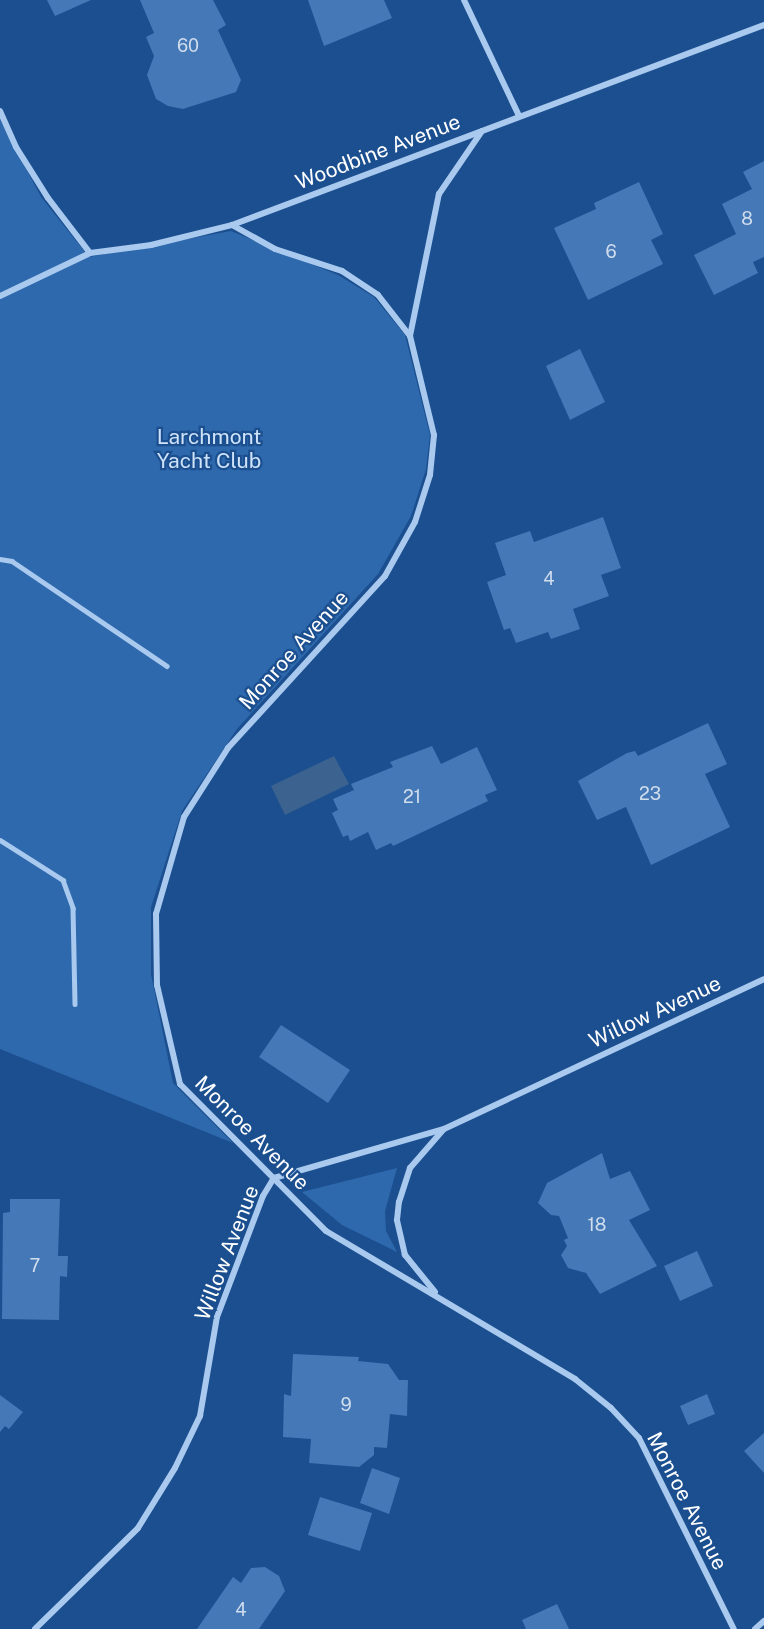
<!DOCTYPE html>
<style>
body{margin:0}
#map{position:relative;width:764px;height:1629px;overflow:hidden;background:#1b4f8f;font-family:"Public Sans",sans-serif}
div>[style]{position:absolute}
.green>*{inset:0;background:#2e69ad}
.water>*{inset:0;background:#3c6290}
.building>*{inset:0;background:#4478b7}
.lane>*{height:4.5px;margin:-2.25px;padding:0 2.25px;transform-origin:2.25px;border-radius:2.25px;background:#a9c9ee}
.street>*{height:6px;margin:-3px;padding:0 3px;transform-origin:3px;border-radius:3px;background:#a9c9ee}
span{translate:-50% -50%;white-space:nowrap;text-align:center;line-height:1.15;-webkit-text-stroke:4.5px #1b4f8f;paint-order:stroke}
.number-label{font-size:18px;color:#d0dded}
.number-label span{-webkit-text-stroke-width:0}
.street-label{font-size:21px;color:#fff}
.park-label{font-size:21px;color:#cfe3fa}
</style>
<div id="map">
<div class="green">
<i style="clip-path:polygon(0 119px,41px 197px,89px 257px,231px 231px,338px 275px,374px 297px,405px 335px,430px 435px,426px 469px,411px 516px,378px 574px,237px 729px,182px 811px,151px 907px,151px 974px,173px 1083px,233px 1143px,0 1049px)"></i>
<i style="clip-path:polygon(397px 1168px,385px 1211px,386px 1231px,397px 1252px,342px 1225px,302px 1192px)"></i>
</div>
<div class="water">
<i style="clip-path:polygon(334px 756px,349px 784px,285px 815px,271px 786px)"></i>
</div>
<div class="building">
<i style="clip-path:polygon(47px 0,91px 0,55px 16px)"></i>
<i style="clip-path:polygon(140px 0,213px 0,226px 25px,218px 30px,241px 80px,236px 92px,183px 109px,168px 106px,156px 99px,147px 75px,154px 56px,146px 37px,154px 33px)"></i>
<i style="clip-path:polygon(308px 0,384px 0,392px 18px,324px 46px)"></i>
<i style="clip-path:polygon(764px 161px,764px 257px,753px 262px,758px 273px,714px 295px,694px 255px,736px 234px,722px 204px,752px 189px,743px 172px)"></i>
<i style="clip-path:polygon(639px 182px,663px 234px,651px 240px,663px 264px,588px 300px,554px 228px,596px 209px,594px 203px)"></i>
<i style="clip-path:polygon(580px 349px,605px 402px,570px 420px,546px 366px)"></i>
<i style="clip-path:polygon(603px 517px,621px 568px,601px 575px,609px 596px,573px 609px,580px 629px,551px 639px,548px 632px,516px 643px,510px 628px,504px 630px,487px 582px,506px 575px,495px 543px,530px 531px,534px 542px)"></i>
<i style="clip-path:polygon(708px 723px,727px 764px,705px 774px,730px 827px,651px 865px,626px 807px,597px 820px,578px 781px,627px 753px,635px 751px,638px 756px)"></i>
<i style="clip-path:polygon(432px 746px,441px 764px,477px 747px,497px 790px,485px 795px,488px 801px,393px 846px,391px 843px,376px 850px,368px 832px,350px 841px,348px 835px,343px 837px,332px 813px,338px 810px,333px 799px,354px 790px,351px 784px,393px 767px,390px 762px)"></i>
<i style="clip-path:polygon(281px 1025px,350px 1070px,328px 1103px,259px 1057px)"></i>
<i style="clip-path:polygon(602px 1153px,610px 1179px,630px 1171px,650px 1210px,629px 1220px,657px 1266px,600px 1294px,586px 1273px,568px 1268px,561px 1255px,567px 1246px,564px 1240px,568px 1238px,559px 1216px,551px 1215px,538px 1203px,547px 1183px)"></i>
<i style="clip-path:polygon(10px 1199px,60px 1199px,58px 1256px,68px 1256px,67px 1277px,60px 1276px,59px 1320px,2px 1319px,3px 1213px,10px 1212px)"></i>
<i style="clip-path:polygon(697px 1251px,713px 1286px,680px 1301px,664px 1266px)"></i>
<i style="clip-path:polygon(293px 1354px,359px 1357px,358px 1361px,388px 1364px,399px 1380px,408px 1380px,407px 1416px,390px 1414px,387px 1448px,374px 1447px,374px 1455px,359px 1467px,309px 1463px,311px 1439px,283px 1437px,284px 1394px,291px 1396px)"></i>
<i style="clip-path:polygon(707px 1394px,715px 1414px,688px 1425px,680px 1406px)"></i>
<i style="clip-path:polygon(0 1395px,23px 1412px,9px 1429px,5px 1426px,0 1432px)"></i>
<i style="clip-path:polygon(764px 1433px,764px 1473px,744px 1451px)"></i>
<i style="clip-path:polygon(372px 1468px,400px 1478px,389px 1514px,360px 1503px)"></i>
<i style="clip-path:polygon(320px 1497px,372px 1513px,360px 1551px,308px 1535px)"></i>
<i style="clip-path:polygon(265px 1567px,279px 1576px,285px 1591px,259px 1629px,197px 1629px,233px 1577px,241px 1583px,251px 1568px)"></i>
<i style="clip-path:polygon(557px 1604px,569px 1629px,526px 1629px,522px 1620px)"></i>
</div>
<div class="lane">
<i style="left:0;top:559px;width:12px;rotate:9deg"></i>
<i style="left:12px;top:561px;width:187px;rotate:34.1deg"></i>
<i style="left:0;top:840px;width:75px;rotate:32.4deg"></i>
<i style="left:63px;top:880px;width:30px;rotate:70deg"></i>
<i style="left:73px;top:908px;width:96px;rotate:88.8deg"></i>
</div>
<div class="street">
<i style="left:464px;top:0;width:128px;rotate:64.6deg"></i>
<i style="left:0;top:111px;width:39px;rotate:66deg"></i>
<i style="left:16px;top:147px;width:60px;rotate:57.9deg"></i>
<i style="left:48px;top:198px;width:69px;rotate:52.6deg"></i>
<i style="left:232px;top:225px;width:49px;rotate:29.2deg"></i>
<i style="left:275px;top:249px;width:71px;rotate:18.2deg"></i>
<i style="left:342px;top:271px;width:43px;rotate:33.7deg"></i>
<i style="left:378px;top:295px;width:52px;rotate:52deg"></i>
<i style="left:410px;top:336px;width:102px;rotate:76.4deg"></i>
<i style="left:434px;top:435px;width:40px;rotate:95.7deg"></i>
<i style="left:430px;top:475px;width:49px;rotate:107.7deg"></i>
<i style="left:415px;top:522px;width:62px;rotate:119.1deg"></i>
<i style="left:385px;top:576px;width:233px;rotate:132.4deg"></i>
<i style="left:228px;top:748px;width:82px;rotate:122.5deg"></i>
<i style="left:184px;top:817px;width:101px;rotate:106.1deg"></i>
<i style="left:156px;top:914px;width:71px;rotate:89.2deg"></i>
<i style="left:157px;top:985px;width:102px;rotate:76.9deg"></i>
<i style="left:180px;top:1084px;width:207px;rotate:45.2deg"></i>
<i style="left:326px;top:1231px;width:290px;rotate:30.7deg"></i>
<i style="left:575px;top:1379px;width:46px;rotate:38.9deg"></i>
<i style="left:611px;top:1408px;width:41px;rotate:47deg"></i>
<i style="left:639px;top:1438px;width:213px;rotate:63.6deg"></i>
<i style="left:0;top:296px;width:100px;rotate:-25.5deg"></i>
<i style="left:90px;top:253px;width:62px;rotate:-7.5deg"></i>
<i style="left:151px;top:245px;width:83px;rotate:-13.9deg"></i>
<i style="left:232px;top:225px;width:568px;rotate:-20.6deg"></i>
<i style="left:410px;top:336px;width:145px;rotate:-78.5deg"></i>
<i style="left:439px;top:194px;width:76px;rotate:-55.7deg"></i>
<i style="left:435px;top:1292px;width:48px;rotate:-129deg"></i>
<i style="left:405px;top:1255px;width:36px;rotate:-103deg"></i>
<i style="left:397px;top:1220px;width:18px;rotate:-84deg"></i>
<i style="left:399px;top:1202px;width:36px;rotate:-72deg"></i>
<i style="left:410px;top:1168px;width:50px;rotate:-49deg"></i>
<i style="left:35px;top:1629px;width:144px;rotate:-44.4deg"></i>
<i style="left:138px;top:1528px;width:70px;rotate:-58.3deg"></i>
<i style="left:175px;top:1468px;width:58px;rotate:-64.3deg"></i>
<i style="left:200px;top:1416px;width:100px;rotate:-80.3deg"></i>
<i style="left:217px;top:1317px;width:129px;rotate:-69.2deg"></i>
<i style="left:263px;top:1196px;width:21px;rotate:-59deg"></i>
<i style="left:274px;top:1178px;width:177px;rotate:-16.1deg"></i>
<i style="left:444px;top:1129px;width:353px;rotate:-25.1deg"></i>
<i style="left:755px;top:1629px;width:12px;rotate:-42deg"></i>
</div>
<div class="number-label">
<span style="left:188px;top:46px">60</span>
<span style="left:747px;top:219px">8</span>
<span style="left:611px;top:252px">6</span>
<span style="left:549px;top:579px">4</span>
<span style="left:650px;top:794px">23</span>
<span style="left:412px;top:797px">21</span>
<span style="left:597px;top:1225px">18</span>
<span style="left:35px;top:1266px">7</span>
<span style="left:346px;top:1405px">9</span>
<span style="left:241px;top:1610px">4</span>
</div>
<div class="street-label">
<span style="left:378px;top:152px;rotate:-21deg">Woodbine Avenue</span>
<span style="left:294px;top:650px;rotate:-48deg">Monroe Avenue</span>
<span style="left:655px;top:1012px;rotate:-25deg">Willow Avenue</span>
<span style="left:252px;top:1133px;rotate:45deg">Monroe Avenue</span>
<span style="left:227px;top:1253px;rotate:-69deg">Willow Avenue</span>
<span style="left:687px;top:1501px;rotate:63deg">Monroe Avenue</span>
</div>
<div class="park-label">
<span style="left:209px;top:449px">Larchmont<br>Yacht Club</span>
</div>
</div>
